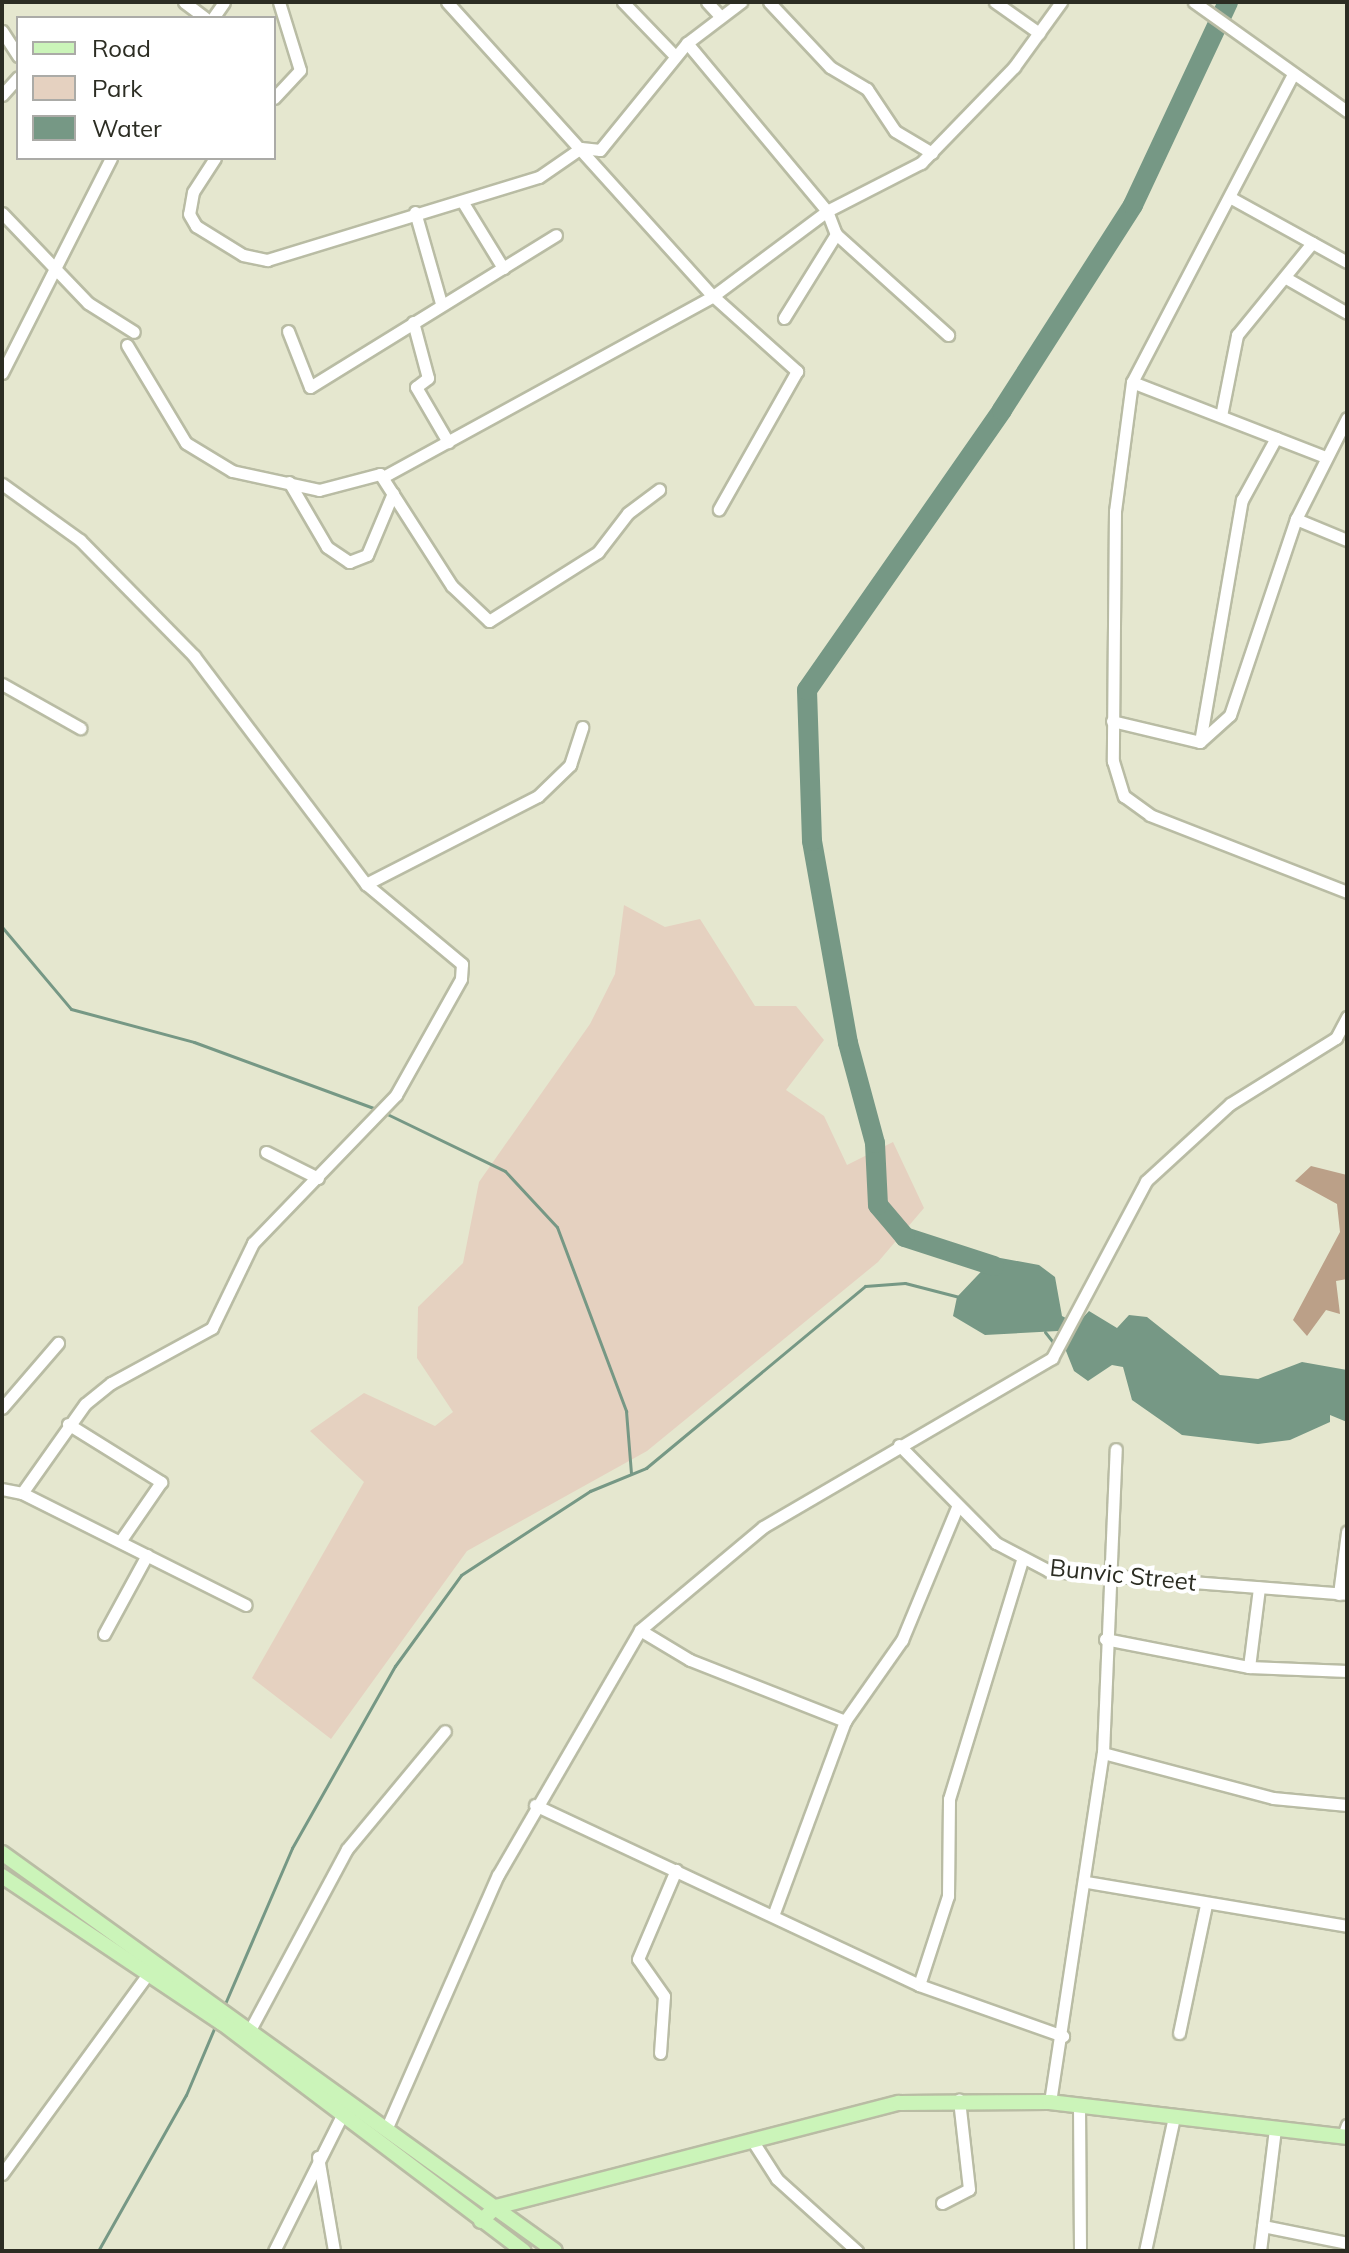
<!DOCTYPE html>
<style>
body{margin:0}
#map{position:relative;width:1349px;height:2253px;overflow:hidden;background:#e5e7cf;font-family:Mulish,sans-serif}
div>[style]{position:absolute}
.green>*{inset:0;background:#e5d1c0}
.forest>*{inset:0;background:#bba088}
.water>*{inset:0;background:#769885}
.stream>*{height:3px;margin:-1.5px;padding:0 1.5px;transform-origin:1.5px;border-radius:1.5px;background:#769885}
.river>*{height:20px;margin:-10px;padding:0 10px;transform-origin:10px;border-radius:10px;background:#769885}
.roads{filter:drop-shadow(2px 0 #b9bca4) drop-shadow(-2px 0 #b9bca4) drop-shadow(0 2px #b9bca4) drop-shadow(0 -2px #b9bca4)}
.minor>*{height:11px;margin:-5.5px;padding:0 5.5px;transform-origin:5.5px;border-radius:5.5px;background:#fff}
.major>*{height:14px;margin:-7px;padding:0 7px;transform-origin:7px;border-radius:7px;background:#cbf4b9}
span{translate:-50% -50%;white-space:nowrap;text-align:center;line-height:1.15;-webkit-text-stroke:8px #fff;paint-order:stroke}
.street-label{font-size:24px;color:#2c2d23}
.frame{position:absolute;inset:0;border:4px solid #2c2d23;pointer-events:none}
.legend{position:absolute;left:16px;top:16px;width:260px;height:144px;box-sizing:border-box;background:#fff;border:2px solid #ababa7;margin:0;padding:10px 14px;list-style:none;font-size:24px;color:#2c2d23}
.legend li{display:flex;align-items:center;gap:16px;height:40px}
.legend b{width:40px;border:2px solid #ababa7}
</style>
<div id="map">
<div class="green">
<i style="clip-path:polygon(624px 905px,665px 927px,700px 919px,755px 1006px,796px 1006px,824px 1040px,786px 1090px,824px 1116px,847px 1165px,893px 1142px,924px 1208px,878px 1262px,647px 1451px,467px 1551px,331px 1739px,252px 1678px,364px 1482px,310px 1431px,364px 1393px,435px 1426px,453px 1412px,417px 1358px,418px 1307px,463px 1263px,479px 1182px,590px 1024px,615px 974px)"></i>
</div>
<div class="forest">
<i style="clip-path:polygon(1311px 1166px,1347px 1175px,1347px 1279px,1336px 1281px,1340px 1314px,1326px 1310px,1307px 1336px,1293px 1320px,1340px 1232px,1337px 1204px,1295px 1181px)"></i>
</div>
<div class="water">
<i style="clip-path:polygon(995px 1257px,1039px 1265px,1055px 1277px,1062px 1316px,1077px 1324px,1089px 1311px,1117px 1328px,1129px 1315px,1147px 1317px,1220px 1375px,1258px 1379px,1302px 1362px,1347px 1370px,1347px 1422px,1330px 1415px,1330px 1422px,1290px 1440px,1258px 1444px,1182px 1435px,1132px 1400px,1123px 1367px,1112px 1365px,1088px 1381px,1074px 1371px,1058px 1331px,985px 1335px,953px 1316px,957px 1297px)"></i>
</div>
<div class="stream">
<i style="left:2px;top:927px;width:107px;rotate:49.9deg"></i>
<i style="left:71px;top:1009px;width:127px;rotate:15deg"></i>
<i style="left:194px;top:1042px;width:197px;rotate:20.2deg"></i>
<i style="left:385px;top:1113px;width:133px;rotate:25.8deg"></i>
<i style="left:505px;top:1171px;width:76px;rotate:47.1deg"></i>
<i style="left:557px;top:1227px;width:197px;rotate:69.4deg"></i>
<i style="left:626px;top:1411px;width:62px;rotate:85.4deg"></i>
<i style="left:1045px;top:1332px;width:16px;rotate:52deg"></i>
<i style="left:224px;top:2006px;width:172px;rotate:-66.7deg"></i>
<i style="left:292px;top:1848px;width:209px;rotate:-60.5deg"></i>
<i style="left:395px;top:1666px;width:112px;rotate:-54deg"></i>
<i style="left:461px;top:1575px;width:154px;rotate:-33.1deg"></i>
<i style="left:590px;top:1491px;width:61px;rotate:-22.3deg"></i>
<i style="left:646px;top:1468px;width:285px;rotate:-39.7deg"></i>
<i style="left:865px;top:1286px;width:40px;rotate:-4.3deg"></i>
<i style="left:905px;top:1283px;width:56px;rotate:14.5deg"></i>
<i style="left:98px;top:2251px;width:179px;rotate:-60.6deg"></i>
<i style="left:186px;top:2095px;width:77px;rotate:-67.1deg"></i>
</div>
<div class="river">
<i style="left:994px;top:1266px;width:94px;rotate:-162deg"></i>
<i style="left:905px;top:1237px;width:42px;rotate:-130.2deg"></i>
<i style="left:878px;top:1205px;width:62px;rotate:-92.8deg"></i>
<i style="left:875px;top:1143px;width:104px;rotate:-105.1deg"></i>
<i style="left:848px;top:1043px;width:205px;rotate:-100.1deg"></i>
<i style="left:812px;top:841px;width:151px;rotate:-91.9deg"></i>
<i style="left:807px;top:690px;width:341px;rotate:-55.1deg"></i>
<i style="left:1002px;top:410px;width:243px;rotate:-57.4deg"></i>
<i style="left:1133px;top:205px;width:224px;rotate:-64.9deg"></i>
</div>
<div class="roads">
<div class="minor">
<i style="left:184px;top:2px;width:26px;rotate:37deg"></i>
<i style="left:447px;top:2px;width:396px;rotate:47.9deg"></i>
<i style="left:713px;top:296px;width:113px;rotate:41.8deg"></i>
<i style="left:797px;top:371px;width:159px;rotate:119.5deg"></i>
<i style="left:623px;top:2px;width:75px;rotate:46.1deg"></i>
<i style="left:707px;top:2px;width:18px;rotate:47deg"></i>
<i style="left:769px;top:2px;width:89px;rotate:46.8deg"></i>
<i style="left:830px;top:67px;width:43px;rotate:30.7deg"></i>
<i style="left:867px;top:89px;width:50px;rotate:56.3deg"></i>
<i style="left:895px;top:131px;width:43px;rotate:30.7deg"></i>
<i style="left:995px;top:2px;width:54px;rotate:35.2deg"></i>
<i style="left:1194px;top:2px;width:188px;rotate:35.5deg"></i>
<i style="left:213px;top:18px;width:19px;rotate:-55deg"></i>
<i style="left:2px;top:31px;width:30px;rotate:57deg"></i>
<i style="left:687px;top:43px;width:219px;rotate:50.2deg"></i>
<i style="left:827px;top:211px;width:25px;rotate:69deg"></i>
<i style="left:836px;top:234px;width:151px;rotate:42deg"></i>
<i style="left:1292px;top:76px;width:345px;rotate:117.6deg"></i>
<i style="left:1132px;top:382px;width:130px;rotate:97.5deg"></i>
<i style="left:1115px;top:511px;width:250px;rotate:90.5deg"></i>
<i style="left:1113px;top:761px;width:37px;rotate:73deg"></i>
<i style="left:1124px;top:796px;width:32px;rotate:36deg"></i>
<i style="left:1150px;top:815px;width:212px;rotate:21.3deg"></i>
<i style="left:2px;top:95px;width:24px;rotate:-48deg"></i>
<i style="left:274px;top:98px;width:38px;rotate:-47deg"></i>
<i style="left:300px;top:70px;width:71px;rotate:-107.2deg"></i>
<i style="left:215px;top:158px;width:40px;rotate:122.9deg"></i>
<i style="left:193px;top:192px;width:22px;rotate:100deg"></i>
<i style="left:189px;top:214px;width:14px;rotate:60deg"></i>
<i style="left:196px;top:226px;width:55px;rotate:31.7deg"></i>
<i style="left:243px;top:255px;width:25px;rotate:12deg"></i>
<i style="left:267px;top:260px;width:284px;rotate:-17deg"></i>
<i style="left:539px;top:177px;width:51px;rotate:-34.6deg"></i>
<i style="left:581px;top:148px;width:19px;rotate:6deg"></i>
<i style="left:600px;top:150px;width:138px;rotate:-50.9deg"></i>
<i style="left:687px;top:43px;width:68px;rotate:-37.2deg"></i>
<i style="left:1233px;top:199px;width:130px;rotate:28.9deg"></i>
<i style="left:462px;top:201px;width:79px;rotate:58.5deg"></i>
<i style="left:415px;top:212px;width:95px;rotate:74.1deg"></i>
<i style="left:2px;top:213px;width:124px;rotate:46.3deg"></i>
<i style="left:88px;top:303px;width:54px;rotate:32.2deg"></i>
<i style="left:1286px;top:278px;width:70px;rotate:29.8deg"></i>
<i style="left:784px;top:318px;width:99px;rotate:-58.2deg"></i>
<i style="left:413px;top:322px;width:58px;rotate:75deg"></i>
<i style="left:428px;top:378px;width:15px;rotate:143deg"></i>
<i style="left:416px;top:387px;width:64px;rotate:59.8deg"></i>
<i style="left:288px;top:331px;width:60px;rotate:68.6deg"></i>
<i style="left:310px;top:387px;width:289px;rotate:-31.7deg"></i>
<i style="left:127px;top:345px;width:114px;rotate:59deg"></i>
<i style="left:186px;top:443px;width:54px;rotate:31.3deg"></i>
<i style="left:232px;top:471px;width:89px;rotate:12.3deg"></i>
<i style="left:319px;top:490px;width:63px;rotate:-14.7deg"></i>
<i style="left:380px;top:474px;width:133px;rotate:57.3deg"></i>
<i style="left:452px;top:586px;width:51px;rotate:43.4deg"></i>
<i style="left:489px;top:621px;width:129px;rotate:-32.3deg"></i>
<i style="left:598px;top:552px;width:49px;rotate:-52.4deg"></i>
<i style="left:628px;top:513px;width:39px;rotate:-37deg"></i>
<i style="left:2px;top:373px;width:241px;rotate:-63.1deg"></i>
<i style="left:1132px;top:382px;width:207px;rotate:21.2deg"></i>
<i style="left:1221px;top:416px;width:83px;rotate:-78.8deg"></i>
<i style="left:1237px;top:335px;width:119px;rotate:-50.8deg"></i>
<i style="left:383px;top:477px;width:376px;rotate:-28.7deg"></i>
<i style="left:713px;top:296px;width:142px;rotate:-36.7deg"></i>
<i style="left:827px;top:211px;width:106px;rotate:-27.1deg"></i>
<i style="left:921px;top:163px;width:134px;rotate:-45.9deg"></i>
<i style="left:1014px;top:67px;width:80px;rotate:-54.1deg"></i>
<i style="left:289px;top:482px;width:75px;rotate:59.7deg"></i>
<i style="left:327px;top:547px;width:27px;rotate:34deg"></i>
<i style="left:349px;top:562px;width:19px;rotate:-21deg"></i>
<i style="left:367px;top:555px;width:67px;rotate:-67.2deg"></i>
<i style="left:2px;top:484px;width:96px;rotate:35.7deg"></i>
<i style="left:80px;top:540px;width:163px;rotate:45.5deg"></i>
<i style="left:194px;top:656px;width:286px;rotate:53deg"></i>
<i style="left:366px;top:884px;width:125px;rotate:39.8deg"></i>
<i style="left:462px;top:964px;width:15px;rotate:94deg"></i>
<i style="left:461px;top:979px;width:133px;rotate:119.3deg"></i>
<i style="left:396px;top:1095px;width:206px;rotate:134deg"></i>
<i style="left:253px;top:1243px;width:94px;rotate:115.8deg"></i>
<i style="left:212px;top:1328px;width:115px;rotate:151.4deg"></i>
<i style="left:111px;top:1383px;width:33px;rotate:141deg"></i>
<i style="left:85px;top:1404px;width:109px;rotate:125.3deg"></i>
<i style="left:22px;top:1493px;width:20px;rotate:-169deg"></i>
<i style="left:1296px;top:519px;width:55px;rotate:22.4deg"></i>
<i style="left:2px;top:684px;width:90px;rotate:29.4deg"></i>
<i style="left:1112px;top:721px;width:90px;rotate:13.4deg"></i>
<i style="left:1200px;top:742px;width:40px;rotate:-42deg"></i>
<i style="left:1230px;top:715px;width:207px;rotate:-71.4deg"></i>
<i style="left:1296px;top:519px;width:113px;rotate:-63.2deg"></i>
<i style="left:1200px;top:742px;width:246px;rotate:-80.2deg"></i>
<i style="left:1242px;top:500px;width:71px;rotate:-61.3deg"></i>
<i style="left:366px;top:884px;width:193px;rotate:-27.1deg"></i>
<i style="left:538px;top:796px;width:45px;rotate:-44.1deg"></i>
<i style="left:570px;top:765px;width:40px;rotate:-72deg"></i>
<i style="left:266px;top:1152px;width:58px;rotate:26.6deg"></i>
<i style="left:2px;top:1408px;width:86px;rotate:-49.3deg"></i>
<i style="left:68px;top:1424px;width:110px;rotate:31.9deg"></i>
<i style="left:161px;top:1482px;width:70px;rotate:124.6deg"></i>
<i style="left:899px;top:1445px;width:138px;rotate:45.3deg"></i>
<i style="left:996px;top:1543px;width:60px;rotate:27.8deg"></i>
<i style="left:1049px;top:1571px;width:299px;rotate:4.4deg"></i>
<i style="left:22px;top:1493px;width:250px;rotate:26.6deg"></i>
<i style="left:1339px;top:1594px;width:63px;rotate:-82.6deg"></i>
<i style="left:640px;top:1630px;width:58px;rotate:31deg"></i>
<i style="left:690px;top:1660px;width:167px;rotate:21.5deg"></i>
<i style="left:104px;top:1634px;width:90px;rotate:-61.4deg"></i>
<i style="left:1105px;top:1639px;width:147px;rotate:11deg"></i>
<i style="left:1249px;top:1667px;width:98px;rotate:2.3deg"></i>
<i style="left:1249px;top:1667px;width:80px;rotate:-82.8deg"></i>
<i style="left:1103px;top:1753px;width:176px;rotate:14.8deg"></i>
<i style="left:1273px;top:1798px;width:74px;rotate:5.4deg"></i>
<i style="left:535px;top:1805px;width:424px;rotate:25.1deg"></i>
<i style="left:919px;top:1985px;width:153px;rotate:19.5deg"></i>
<i style="left:1087px;top:1882px;width:264px;rotate:9.6deg"></i>
<i style="left:774px;top:1913px;width:205px;rotate:-69.7deg"></i>
<i style="left:845px;top:1721px;width:99px;rotate:-54.9deg"></i>
<i style="left:902px;top:1640px;width:144px;rotate:-67.5deg"></i>
<i style="left:919px;top:1985px;width:94px;rotate:-72deg"></i>
<i style="left:948px;top:1896px;width:97px;rotate:-89.4deg"></i>
<i style="left:949px;top:1799px;width:250px;rotate:-73deg"></i>
<i style="left:251px;top:2028px;width:203px;rotate:-61.8deg"></i>
<i style="left:347px;top:1849px;width:153px;rotate:-50.3deg"></i>
<i style="left:1179px;top:2033px;width:131px;rotate:-78.1deg"></i>
<i style="left:660px;top:2053px;width:57px;rotate:-86deg"></i>
<i style="left:664px;top:1996px;width:45px;rotate:-125.1deg"></i>
<i style="left:638px;top:1959px;width:97px;rotate:-66.9deg"></i>
<i style="left:1050px;top:2102px;width:353px;rotate:-81.4deg"></i>
<i style="left:1103px;top:1753px;width:304px;rotate:-87.6deg"></i>
<i style="left:1079px;top:2105px;width:146px;rotate:89.6deg"></i>
<i style="left:388px;top:2125px;width:273px;rotate:-66.3deg"></i>
<i style="left:498px;top:1875px;width:283px;rotate:-59.9deg"></i>
<i style="left:640px;top:1630px;width:160px;rotate:-39.9deg"></i>
<i style="left:763px;top:1527px;width:335px;rotate:-30.3deg"></i>
<i style="left:1052px;top:1358px;width:200px;rotate:-62deg"></i>
<i style="left:1146px;top:1181px;width:114px;rotate:-42.5deg"></i>
<i style="left:1230px;top:1104px;width:125px;rotate:-31.9deg"></i>
<i style="left:1336px;top:1038px;width:24px;rotate:-62deg"></i>
<i style="left:1343px;top:2136px;width:12px;rotate:-70deg"></i>
<i style="left:752px;top:2140px;width:46px;rotate:57.3deg"></i>
<i style="left:777px;top:2179px;width:108px;rotate:42deg"></i>
<i style="left:318px;top:2157px;width:95px;rotate:80.3deg"></i>
<i style="left:2px;top:2174px;width:248px;rotate:-53.9deg"></i>
<i style="left:942px;top:2203px;width:30px;rotate:-27deg"></i>
<i style="left:969px;top:2189px;width:90px;rotate:-96.4deg"></i>
<i style="left:1263px;top:2226px;width:86px;rotate:11.4deg"></i>
<i style="left:274px;top:2251px;width:152px;rotate:-63.4deg"></i>
<i style="left:1145px;top:2251px;width:137px;rotate:-77.8deg"></i>
<i style="left:1260px;top:2251px;width:124px;rotate:-83deg"></i>
</div>
<div class="major">
<i style="left:2px;top:1853px;width:681px;rotate:35.74deg"></i>
<i style="left:2px;top:1876px;width:265px;rotate:33.8deg"></i>
<i style="left:222px;top:2023px;width:378px;rotate:37.1deg"></i>
<i style="left:481px;top:2221px;width:21px;rotate:-43deg"></i>
<i style="left:496px;top:2207px;width:416px;rotate:-14.5deg"></i>
<i style="left:899px;top:2103px;width:151px;rotate:-0.4deg"></i>
<i style="left:1050px;top:2102px;width:299px;rotate:6.7deg"></i>
</div>
</div>
<div class="street-label">
<span style="left:1123px;top:1575px;rotate:6deg">Bunvic Street</span>
</div>
<div class="frame"></div>
<ul class="legend">
<li><b style="height:10px;background:#cbf4b9"></b>Road</li>
<li><b style="height:22px;background:#e5d1c0"></b>Park</li>
<li><b style="height:22px;background:#769885"></b>Water</li>
</ul>
</div>
